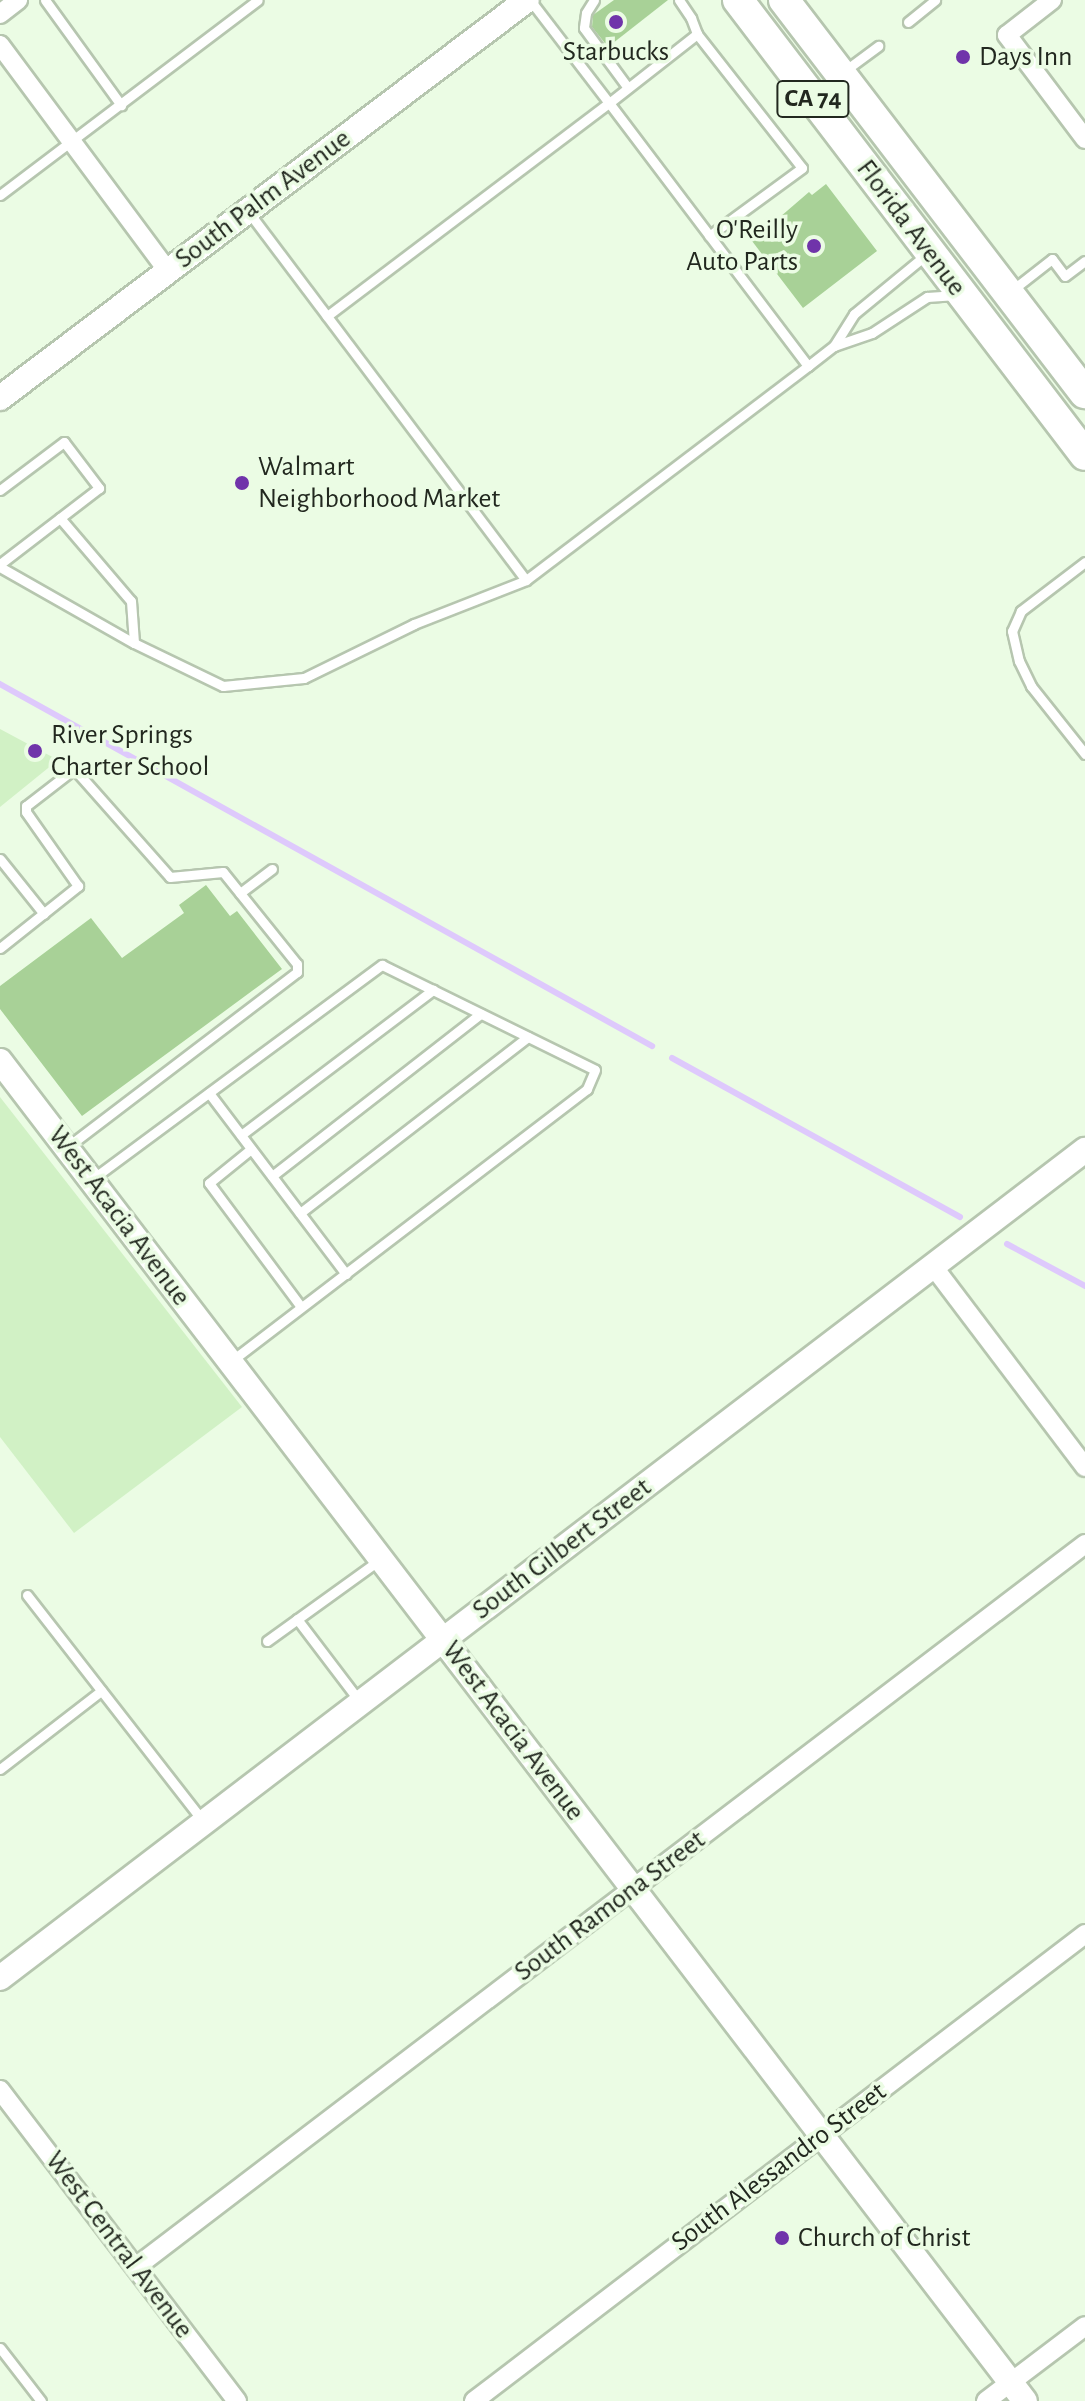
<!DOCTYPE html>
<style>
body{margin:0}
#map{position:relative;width:1085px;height:2401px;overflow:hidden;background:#ebfce4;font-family:"Alegreya Sans",sans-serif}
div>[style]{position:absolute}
.green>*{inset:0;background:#d1f1c5}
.stream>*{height:6px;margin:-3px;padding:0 3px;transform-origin:3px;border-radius:3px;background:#dec9fc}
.building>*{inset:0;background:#a8d197}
.roads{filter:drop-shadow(2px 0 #b6c6af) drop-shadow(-2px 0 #b6c6af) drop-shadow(0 2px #b6c6af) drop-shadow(0 -2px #b6c6af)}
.service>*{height:9px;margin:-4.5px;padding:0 4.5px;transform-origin:4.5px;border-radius:4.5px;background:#fff}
.minor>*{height:18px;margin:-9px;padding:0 9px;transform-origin:9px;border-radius:9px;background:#fff}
.tertiary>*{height:24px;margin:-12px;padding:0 12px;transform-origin:12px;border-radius:12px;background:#fff}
.primary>*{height:30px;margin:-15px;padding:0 15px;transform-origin:15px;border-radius:15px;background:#fff}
.dots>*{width:22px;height:22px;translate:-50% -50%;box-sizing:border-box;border:4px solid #ebfce4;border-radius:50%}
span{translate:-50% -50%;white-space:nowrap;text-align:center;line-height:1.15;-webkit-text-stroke:7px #ebfce4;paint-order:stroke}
.shield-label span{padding:2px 6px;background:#ebfce4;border:2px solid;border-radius:6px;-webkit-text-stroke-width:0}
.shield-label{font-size:26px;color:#22281f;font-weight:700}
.poi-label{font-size:28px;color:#22281f}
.left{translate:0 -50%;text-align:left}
.right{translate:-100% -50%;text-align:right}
.street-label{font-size:28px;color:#22281f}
</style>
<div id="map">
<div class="green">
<i style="clip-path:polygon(0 729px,58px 760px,0 807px)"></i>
<i style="clip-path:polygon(0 1097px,242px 1407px,74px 1533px,0 1437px)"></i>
</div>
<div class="stream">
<i style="left:0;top:684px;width:746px;rotate:29.04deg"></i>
<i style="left:672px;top:1058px;width:329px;rotate:28.9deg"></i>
<i style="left:1007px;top:1244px;width:89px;rotate:28.3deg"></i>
</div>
<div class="building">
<i style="clip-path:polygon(614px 0,668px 0,608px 47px,592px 27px,593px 15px)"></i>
<i style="clip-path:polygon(826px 184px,877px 251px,803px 308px,752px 241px,809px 192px,812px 195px)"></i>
<i style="clip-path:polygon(206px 885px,230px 916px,237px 911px,282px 969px,82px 1116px,0 1009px,0 986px,91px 918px,122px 958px,184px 913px,179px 905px)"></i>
</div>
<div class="roads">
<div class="service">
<i style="left:45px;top:0;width:130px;rotate:54.1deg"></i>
<i style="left:594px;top:0;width:15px;rotate:122deg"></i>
<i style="left:586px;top:13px;width:15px;rotate:98deg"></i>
<i style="left:584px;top:28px;width:74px;rotate:53.7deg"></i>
<i style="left:679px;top:0;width:22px;rotate:56deg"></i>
<i style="left:691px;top:18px;width:17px;rotate:69deg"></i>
<i style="left:908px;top:22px;width:35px;rotate:-39deg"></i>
<i style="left:843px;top:72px;width:44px;rotate:-36.6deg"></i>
<i style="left:0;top:195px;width:323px;rotate:-37.1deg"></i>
<i style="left:250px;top:214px;width:458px;rotate:53deg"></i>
<i style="left:526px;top:580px;width:354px;rotate:-37.2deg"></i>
<i style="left:808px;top:366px;width:330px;rotate:-127.1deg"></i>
<i style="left:609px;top:103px;width:112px;rotate:-38.1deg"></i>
<i style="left:697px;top:34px;width:170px;rotate:51.9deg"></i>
<i style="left:802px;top:168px;width:115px;rotate:143.8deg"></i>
<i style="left:1011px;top:291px;width:52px;rotate:-38deg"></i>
<i style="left:1052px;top:259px;width:21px;rotate:53deg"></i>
<i style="left:1065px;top:276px;width:25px;rotate:-37deg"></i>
<i style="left:327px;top:316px;width:353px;rotate:-37.1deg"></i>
<i style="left:609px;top:103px;width:130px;rotate:-127.5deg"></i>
<i style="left:834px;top:346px;width:38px;rotate:-58deg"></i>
<i style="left:854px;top:314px;width:94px;rotate:-39.4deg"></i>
<i style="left:808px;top:366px;width:33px;rotate:-38deg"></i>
<i style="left:834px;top:346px;width:40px;rotate:-18.9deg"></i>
<i style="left:872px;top:333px;width:66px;rotate:-33.2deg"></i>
<i style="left:927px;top:297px;width:26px;rotate:-4deg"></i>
<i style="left:0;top:490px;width:80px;rotate:-36.9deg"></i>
<i style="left:64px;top:442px;width:58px;rotate:52.7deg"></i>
<i style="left:99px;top:488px;width:125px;rotate:142.5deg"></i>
<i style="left:60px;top:518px;width:109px;rotate:49.5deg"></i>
<i style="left:131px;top:601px;width:42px;rotate:85.9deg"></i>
<i style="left:1085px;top:562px;width:81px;rotate:142.6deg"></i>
<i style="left:1021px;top:611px;width:22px;rotate:114deg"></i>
<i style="left:1012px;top:631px;width:31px;rotate:77deg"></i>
<i style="left:1019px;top:661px;width:28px;rotate:64deg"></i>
<i style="left:1031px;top:686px;width:87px;rotate:51.5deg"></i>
<i style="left:0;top:567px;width:154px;rotate:29.6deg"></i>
<i style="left:134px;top:643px;width:99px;rotate:25.8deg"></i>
<i style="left:223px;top:686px;width:81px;rotate:-5.6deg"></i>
<i style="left:304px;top:678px;width:123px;rotate:-26.1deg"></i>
<i style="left:414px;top:624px;width:120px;rotate:-21.4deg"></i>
<i style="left:0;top:859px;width:70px;rotate:51.3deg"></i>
<i style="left:240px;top:893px;width:40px;rotate:-37deg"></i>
<i style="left:0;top:948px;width:100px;rotate:-38.5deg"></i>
<i style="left:78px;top:886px;width:90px;rotate:-125.1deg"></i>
<i style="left:26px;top:812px;width:6px;rotate:-90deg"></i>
<i style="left:26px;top:806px;width:56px;rotate:-37.7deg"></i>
<i style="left:70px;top:772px;width:7px"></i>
<i style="left:77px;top:772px;width:140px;rotate:48.5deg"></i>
<i style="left:170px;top:877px;width:53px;rotate:-5.4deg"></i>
<i style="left:223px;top:872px;width:118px;rotate:51.2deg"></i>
<i style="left:297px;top:964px;width:8px;rotate:90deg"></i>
<i style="left:297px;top:972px;width:289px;rotate:142.7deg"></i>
<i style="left:209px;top:1093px;width:227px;rotate:52.9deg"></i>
<i style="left:241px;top:1135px;width:241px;rotate:-37.1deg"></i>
<i style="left:251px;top:1149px;width:54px;rotate:141deg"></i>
<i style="left:209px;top:1183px;width:154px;rotate:53.4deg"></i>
<i style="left:272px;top:1176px;width:264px;rotate:-37.9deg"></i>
<i style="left:91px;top:1180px;width:362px;rotate:-36.5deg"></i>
<i style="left:382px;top:965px;width:237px;rotate:26.2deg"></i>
<i style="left:595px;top:1070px;width:21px;rotate:113deg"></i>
<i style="left:587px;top:1089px;width:448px;rotate:142.6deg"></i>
<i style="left:300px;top:1213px;width:288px;rotate:-37.7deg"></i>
<i style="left:27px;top:1595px;width:285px;rotate:52.1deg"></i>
<i style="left:297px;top:1619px;width:104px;rotate:52.8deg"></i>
<i style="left:267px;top:1641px;width:137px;rotate:-35.8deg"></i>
<i style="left:0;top:1769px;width:128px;rotate:-37.7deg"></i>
<i style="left:0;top:2348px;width:67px;rotate:52.3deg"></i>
</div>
<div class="minor">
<i style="left:1052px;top:0;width:57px;rotate:142.1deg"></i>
<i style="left:1007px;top:35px;width:130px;rotate:53.1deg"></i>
<i style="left:0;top:14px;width:23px;rotate:-38deg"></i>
<i style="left:0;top:45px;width:282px;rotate:53.4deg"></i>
<i style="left:933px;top:1266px;width:252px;rotate:52.9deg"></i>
<i style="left:0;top:2090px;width:391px;rotate:52.7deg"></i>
<i style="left:136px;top:2267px;width:1193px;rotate:-37.3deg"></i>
<i style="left:474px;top:2401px;width:769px;rotate:-37.39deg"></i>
<i style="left:986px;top:2401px;width:124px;rotate:-37.1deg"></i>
</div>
<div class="tertiary">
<i style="left:0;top:398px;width:660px;rotate:-37.06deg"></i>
<i style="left:0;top:1061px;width:1687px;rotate:52.59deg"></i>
<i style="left:0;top:1978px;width:1365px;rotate:-37.35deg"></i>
</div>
<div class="primary">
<i style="left:738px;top:0;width:572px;rotate:52.67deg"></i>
<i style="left:784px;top:0;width:495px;rotate:52.6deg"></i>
</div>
</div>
<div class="dots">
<i style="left:616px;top:22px;background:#7034aa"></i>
<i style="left:963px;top:57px;background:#7034aa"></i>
<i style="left:814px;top:246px;background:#7034aa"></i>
<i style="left:242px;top:483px;background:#7034aa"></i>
<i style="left:35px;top:751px;background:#7034aa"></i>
<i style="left:782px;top:2238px;background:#7034aa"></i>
</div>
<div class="shield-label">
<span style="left:813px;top:99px">CA 74</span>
</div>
<div class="poi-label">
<span style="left:616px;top:52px">Starbucks</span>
<span class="left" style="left:979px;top:57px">Days Inn</span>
<span class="right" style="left:798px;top:246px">O'Reilly<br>Auto Parts</span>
<span class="left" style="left:258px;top:483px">Walmart<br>Neighborhood Market</span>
<span class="left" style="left:51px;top:751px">River Springs<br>Charter School</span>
<span class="left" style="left:798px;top:2238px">Church of Christ</span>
</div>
<div class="street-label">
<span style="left:263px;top:199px;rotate:-37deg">South Palm Avenue</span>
<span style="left:911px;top:228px;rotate:53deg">Florida Avenue</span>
<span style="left:119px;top:1216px;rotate:53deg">West Acacia Avenue</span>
<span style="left:562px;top:1549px;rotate:-37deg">South Gilbert Street</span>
<span style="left:513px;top:1731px;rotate:53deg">West Acacia Avenue</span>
<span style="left:610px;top:1906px;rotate:-37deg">South Ramona Street</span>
<span style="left:779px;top:2167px;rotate:-37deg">South Alessandro Street</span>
<span style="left:119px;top:2245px;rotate:53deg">West Central Avenue</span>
</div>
</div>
